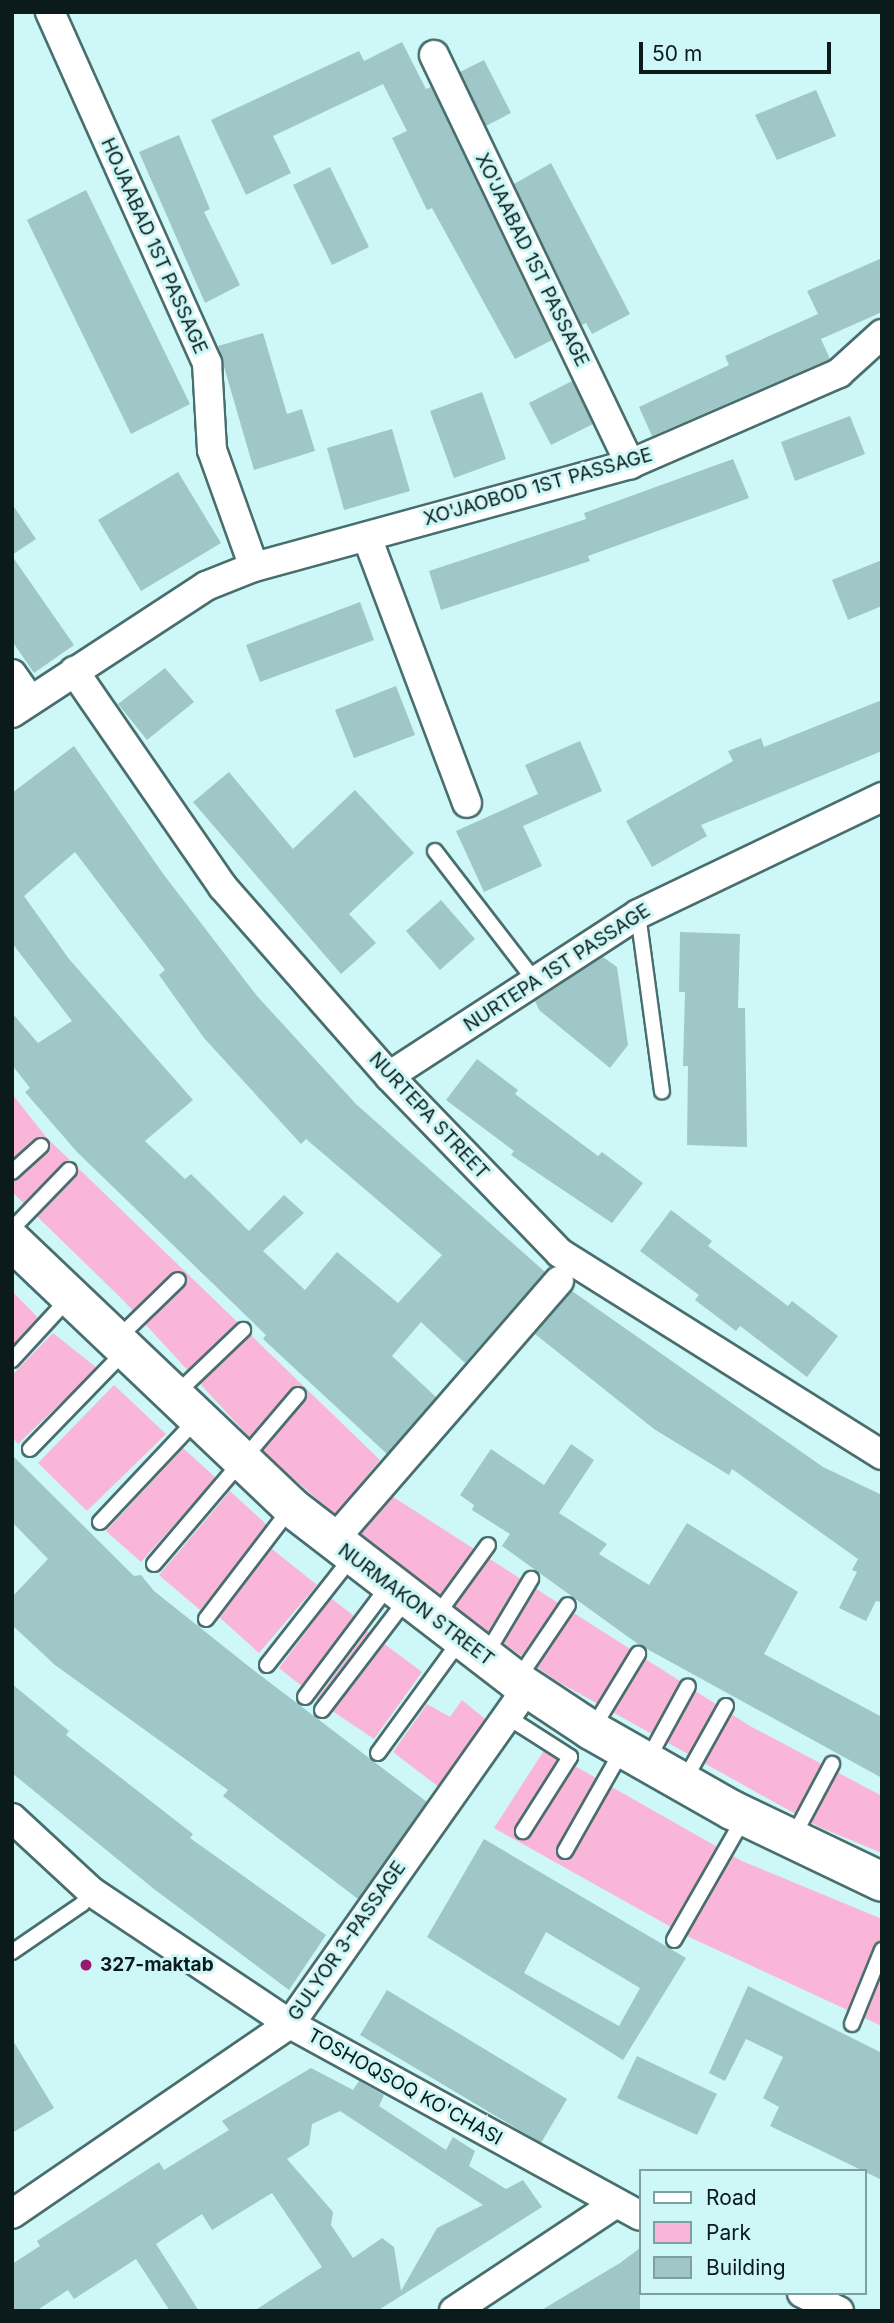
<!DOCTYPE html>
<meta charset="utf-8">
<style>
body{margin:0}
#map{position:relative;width:894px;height:2323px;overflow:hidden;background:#cef7f7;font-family:Inter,sans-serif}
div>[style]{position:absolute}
.green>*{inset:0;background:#fab6d8}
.building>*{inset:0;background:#a0c7c7}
.roads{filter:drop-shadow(2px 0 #496e6e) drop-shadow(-2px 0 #496e6e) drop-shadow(0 2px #496e6e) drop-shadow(0 -2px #496e6e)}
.lane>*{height:14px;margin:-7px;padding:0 7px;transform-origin:7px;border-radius:7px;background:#fff}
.street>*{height:28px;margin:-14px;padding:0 14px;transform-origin:14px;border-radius:14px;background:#fff}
.secondary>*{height:38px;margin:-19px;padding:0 19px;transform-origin:19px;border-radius:19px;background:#fff}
.dots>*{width:19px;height:19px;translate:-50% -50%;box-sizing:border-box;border:4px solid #cef7f7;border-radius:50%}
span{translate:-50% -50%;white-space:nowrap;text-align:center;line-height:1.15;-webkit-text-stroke:6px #cef7f7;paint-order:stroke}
.street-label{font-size:19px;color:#0b1a1a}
.poi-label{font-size:19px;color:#0b1a1a;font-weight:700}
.left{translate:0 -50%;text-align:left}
.frame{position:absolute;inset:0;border:14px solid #0b1a1a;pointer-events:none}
.legend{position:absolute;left:639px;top:2169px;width:228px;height:126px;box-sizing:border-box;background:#cef7f7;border:2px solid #809f9f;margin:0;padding:9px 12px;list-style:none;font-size:21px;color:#0b1a1a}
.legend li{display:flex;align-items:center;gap:14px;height:35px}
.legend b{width:35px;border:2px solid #809f9f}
.scale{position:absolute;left:639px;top:42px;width:192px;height:32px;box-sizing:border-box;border:4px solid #0b1a1a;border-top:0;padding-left:9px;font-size:21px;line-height:24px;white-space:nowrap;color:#0b1a1a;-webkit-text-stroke:5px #cef7f7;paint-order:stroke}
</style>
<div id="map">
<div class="green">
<i style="clip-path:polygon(12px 1094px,46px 1137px,380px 1460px,335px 1515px,263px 1452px,123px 1300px,12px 1192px)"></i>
<i style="clip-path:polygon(12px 1291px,43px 1323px,12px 1351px)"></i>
<i style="clip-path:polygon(53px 1333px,97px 1368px,18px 1444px,12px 1437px,12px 1375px)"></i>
<i style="clip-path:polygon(114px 1385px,166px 1434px,87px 1511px,38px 1463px)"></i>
<i style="clip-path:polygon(183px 1448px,216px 1478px,141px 1562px,106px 1531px)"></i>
<i style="clip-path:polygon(230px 1491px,268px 1526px,200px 1610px,159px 1575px)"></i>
<i style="clip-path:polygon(387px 1493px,750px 1726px,882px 1796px,882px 1853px,819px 1827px,555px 1680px,353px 1535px)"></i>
<i style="clip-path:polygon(272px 1549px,317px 1585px,259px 1653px,218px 1616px)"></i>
<i style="clip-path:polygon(331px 1598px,355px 1617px,303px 1687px,279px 1668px)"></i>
<i style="clip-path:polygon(367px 1631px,422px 1672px,374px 1739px,316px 1700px)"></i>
<i style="clip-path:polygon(462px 1700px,489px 1722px,440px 1788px,393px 1752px,427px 1704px,450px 1717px)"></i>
<i style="clip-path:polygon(545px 1749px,742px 1861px,882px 1919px,882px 2026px,687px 1936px,494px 1828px)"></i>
</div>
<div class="building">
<i style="clip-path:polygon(402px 42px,426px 89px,431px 87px,552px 340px,515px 359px,432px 208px,427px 210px,392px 138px,407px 131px,383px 84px,273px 136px,291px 173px,246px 195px,211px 120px,359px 51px,364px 61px)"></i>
<i style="clip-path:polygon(484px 60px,511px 113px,486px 126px,460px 72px)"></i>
<i style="clip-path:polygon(816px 90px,836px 136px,777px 160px,755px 115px)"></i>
<i style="clip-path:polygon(179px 135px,210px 209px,204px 212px,240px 285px,205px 303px,139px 152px)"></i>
<i style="clip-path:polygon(551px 163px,630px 314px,592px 334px,586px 323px,582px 325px,514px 184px)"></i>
<i style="clip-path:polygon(330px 167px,369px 247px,332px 265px,293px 185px)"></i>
<i style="clip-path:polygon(86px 190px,190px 404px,131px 434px,27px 220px)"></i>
<i style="clip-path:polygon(882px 258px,882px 312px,821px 339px,830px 359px,652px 436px,639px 407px,729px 365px,725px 356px,818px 314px,807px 291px)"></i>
<i style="clip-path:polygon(263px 333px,287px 414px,302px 409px,315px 451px,254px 470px,218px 346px)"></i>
<i style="clip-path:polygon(572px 381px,593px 424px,551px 445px,529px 403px)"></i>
<i style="clip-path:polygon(482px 392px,506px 459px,454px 478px,430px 411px)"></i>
<i style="clip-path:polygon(850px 416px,865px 454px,795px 481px,781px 442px)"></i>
<i style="clip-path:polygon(392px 429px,410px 491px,344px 510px,327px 448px)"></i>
<i style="clip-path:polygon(733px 459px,749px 498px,588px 556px,590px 561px,441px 610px,429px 571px,586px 519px,584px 513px)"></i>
<i style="clip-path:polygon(178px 472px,221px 543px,141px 591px,98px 520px)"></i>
<i style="clip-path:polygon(12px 504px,36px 539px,12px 555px)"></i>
<i style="clip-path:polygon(12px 556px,74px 645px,34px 673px,12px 641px)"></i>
<i style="clip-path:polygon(882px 560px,882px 606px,848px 620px,832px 580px)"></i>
<i style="clip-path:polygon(360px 602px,374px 640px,260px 682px,246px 645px)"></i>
<i style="clip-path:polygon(165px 668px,194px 702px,147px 740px,118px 704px)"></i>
<i style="clip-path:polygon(396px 686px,415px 735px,354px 758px,335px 710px)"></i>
<i style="clip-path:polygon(882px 700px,882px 751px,701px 825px,707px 836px,652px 867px,626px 821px,733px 761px,728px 751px,761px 738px,764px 747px)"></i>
<i style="clip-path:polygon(580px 741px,602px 791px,523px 826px,542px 866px,484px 892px,456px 831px,538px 794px,525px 765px)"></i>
<i style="clip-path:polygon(evenodd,74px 746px,164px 875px,257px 996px,356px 1104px,545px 1272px,465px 1363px,421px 1322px,392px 1356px,436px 1397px,387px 1454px,263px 1339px,266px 1335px,77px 1152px,25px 1092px,30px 1088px,12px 1065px,12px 1013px,38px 1043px,72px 1021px,12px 943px,12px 793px,74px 746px,75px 852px,165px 970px,159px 975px,204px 1038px,301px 1144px,306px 1139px,442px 1255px,398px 1303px,337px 1252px,305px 1290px,263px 1251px,304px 1213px,284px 1195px,249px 1231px,191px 1174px,185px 1179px,145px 1141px,193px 1100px,69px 959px,24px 896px,75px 852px)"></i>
<i style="clip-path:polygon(229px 772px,293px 849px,355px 790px,414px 853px,349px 914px,376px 943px,341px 974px,193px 802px)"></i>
<i style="clip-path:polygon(441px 900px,475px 939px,440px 970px,406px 931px)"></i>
<i style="clip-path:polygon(680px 932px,740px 934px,738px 1008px,745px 1008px,747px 1147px,687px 1145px,688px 1066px,683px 1066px,685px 992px,679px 992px)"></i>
<i style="clip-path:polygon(603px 957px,617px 967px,628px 1045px,610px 1068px,539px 1010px,535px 1001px)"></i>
<i style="clip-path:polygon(477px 1059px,518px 1090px,515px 1094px,598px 1156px,602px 1152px,643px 1183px,612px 1223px,511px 1155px,514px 1151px,446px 1100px)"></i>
<i style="clip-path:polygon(671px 1210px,712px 1241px,708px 1246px,788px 1306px,792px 1301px,838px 1336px,807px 1377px,740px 1326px,736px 1331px,695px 1300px,699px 1295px,640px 1251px)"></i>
<i style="clip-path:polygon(572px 1291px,823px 1467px,882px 1495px,882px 1602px,876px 1601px,866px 1621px,839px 1608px,857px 1572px,852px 1570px,858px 1559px,732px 1469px,729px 1475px,654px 1429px,535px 1334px)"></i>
<i style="clip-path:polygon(571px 1444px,594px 1460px,559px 1513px,607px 1544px,599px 1554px,649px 1585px,687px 1523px,798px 1592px,764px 1654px,882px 1717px,882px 1778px,638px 1644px,502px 1546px,510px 1534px,472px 1510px,474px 1505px,460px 1495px,491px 1449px,544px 1485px)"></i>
<i style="clip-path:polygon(12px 1455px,134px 1576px,141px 1575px,154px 1591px,252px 1669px,427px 1802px,358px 1899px,223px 1796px,228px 1790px,55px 1665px,12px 1625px,12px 1597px,48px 1559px,12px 1522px)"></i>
<i style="clip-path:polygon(12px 1684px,69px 1731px,66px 1735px,193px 1834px,190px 1838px,326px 1935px,289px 1990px,154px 1889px,12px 1773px)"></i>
<i style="clip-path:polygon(evenodd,484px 1839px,686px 1958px,623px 2060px,427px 1937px,484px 1839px,546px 1932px,640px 1988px,619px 2026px,524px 1973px,546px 1932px)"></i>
<i style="clip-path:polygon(748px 1986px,882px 2053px,882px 2180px,770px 2126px,779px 2107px,763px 2098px,783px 2057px,746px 2039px,725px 2081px,709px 2073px)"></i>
<i style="clip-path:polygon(387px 1990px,567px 2099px,541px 2143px,360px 2035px)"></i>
<i style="clip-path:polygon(12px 2039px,54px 2108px,12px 2133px)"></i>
<i style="clip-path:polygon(637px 2056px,717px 2094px,697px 2135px,617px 2098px)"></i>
<i style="clip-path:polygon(evenodd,311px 2068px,353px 2090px,359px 2081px,384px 2095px,379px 2106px,446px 2150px,453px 2137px,475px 2151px,469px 2166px,506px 2189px,523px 2180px,542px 2207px,377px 2311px,254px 2311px,322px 2267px,272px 2193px,212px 2230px,202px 2214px,156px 2244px,199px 2311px,170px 2311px,136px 2259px,74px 2299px,68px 2290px,36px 2311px,12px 2311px,12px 2264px,40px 2246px,37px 2241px,159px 2162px,164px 2170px,229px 2130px,222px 2121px,311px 2068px,340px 2111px,483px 2205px,437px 2228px,401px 2291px,394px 2247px,382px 2238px,353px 2258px,331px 2225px,333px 2212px,287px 2159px,309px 2145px,312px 2124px,340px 2111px)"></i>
<i style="clip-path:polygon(640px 2248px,640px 2311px,540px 2311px,620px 2263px)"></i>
</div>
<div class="roads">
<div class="lane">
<i style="left:435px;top:851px;width:164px;rotate:52.4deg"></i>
<i style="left:638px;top:914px;width:179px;rotate:82.3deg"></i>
<i style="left:12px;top:1172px;width:39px;rotate:-42deg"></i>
<i style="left:12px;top:1229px;width:82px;rotate:-46deg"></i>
<i style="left:116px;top:1340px;width:86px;rotate:-44.1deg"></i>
<i style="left:12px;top:1360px;width:84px;rotate:-47.4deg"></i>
<i style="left:176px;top:1394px;width:93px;rotate:-43.7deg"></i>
<i style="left:30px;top:1449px;width:136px;rotate:-45.9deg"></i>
<i style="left:100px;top:1522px;width:141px;rotate:-46.7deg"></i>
<i style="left:154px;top:1564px;width:222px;rotate:-49.6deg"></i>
<i style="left:435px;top:1618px;width:90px;rotate:-54deg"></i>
<i style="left:206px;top:1619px;width:138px;rotate:-52.6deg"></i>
<i style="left:485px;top:1656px;width:90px;rotate:-59.1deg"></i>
<i style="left:267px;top:1665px;width:137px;rotate:-51.8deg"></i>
<i style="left:518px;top:1679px;width:89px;rotate:-56deg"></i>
<i style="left:305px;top:1697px;width:140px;rotate:-53.1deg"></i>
<i style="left:322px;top:1710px;width:140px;rotate:-52.6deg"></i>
<i style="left:506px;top:1716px;width:76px;rotate:32.6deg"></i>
<i style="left:570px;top:1757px;width:88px;rotate:122.4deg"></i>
<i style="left:593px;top:1728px;width:87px;rotate:-58.7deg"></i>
<i style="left:378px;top:1753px;width:141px;rotate:-53.9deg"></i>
<i style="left:647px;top:1761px;width:85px;rotate:-61.3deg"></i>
<i style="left:684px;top:1781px;width:86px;rotate:-60.8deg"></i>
<i style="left:793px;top:1837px;width:83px;rotate:-61.9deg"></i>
<i style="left:565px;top:1851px;width:117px;rotate:-60.4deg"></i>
<i style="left:674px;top:1940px;width:143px;rotate:-60.2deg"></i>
<i style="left:12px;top:1952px;width:85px;rotate:-34.4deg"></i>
<i style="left:82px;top:1904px;width:16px;rotate:-50deg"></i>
<i style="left:852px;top:2024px;width:80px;rotate:-67.9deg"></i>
</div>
<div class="street">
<i style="left:50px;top:12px;width:385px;rotate:65.9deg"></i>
<i style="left:207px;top:363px;width:87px;rotate:86.7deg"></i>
<i style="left:212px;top:450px;width:124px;rotate:70.3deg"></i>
<i style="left:434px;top:55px;width:454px;rotate:64.4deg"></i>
<i style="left:367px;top:537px;width:284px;rotate:69.4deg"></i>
<i style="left:74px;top:671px;width:262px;rotate:55.4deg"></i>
<i style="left:223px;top:887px;width:252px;rotate:48.7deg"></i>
<i style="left:389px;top:1076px;width:246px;rotate:46deg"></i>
<i style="left:560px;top:1253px;width:380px;rotate:32.1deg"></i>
<i style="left:12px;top:674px;width:32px;rotate:55deg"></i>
<i style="left:12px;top:713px;width:232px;rotate:-33.2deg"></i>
<i style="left:206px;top:586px;width:52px;rotate:-21.6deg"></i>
<i style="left:254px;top:567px;width:390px;rotate:-15.3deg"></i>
<i style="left:630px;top:464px;width:228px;rotate:-23.5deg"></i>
<i style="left:839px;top:373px;width:58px;rotate:-42.2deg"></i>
<i style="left:389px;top:1076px;width:297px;rotate:-33deg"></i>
<i style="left:638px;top:914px;width:271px;rotate:-25.6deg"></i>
<i style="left:332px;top:1542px;width:346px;rotate:-49deg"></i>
<i style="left:12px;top:1818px;width:109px;rotate:42.8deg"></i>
<i style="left:92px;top:1892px;width:238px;rotate:33.7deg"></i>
<i style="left:290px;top:2024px;width:399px;rotate:28.7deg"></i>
<i style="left:12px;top:2214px;width:337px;rotate:-34.4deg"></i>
<i style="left:290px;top:2024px;width:411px;rotate:-54.8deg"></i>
<i style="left:802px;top:2293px;width:41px;rotate:25.9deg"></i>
<i style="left:454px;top:2311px;width:193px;rotate:-33.6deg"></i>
</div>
<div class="secondary">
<i style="left:12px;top:1241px;width:385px;rotate:43.6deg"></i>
<i style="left:291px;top:1507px;width:285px;rotate:37.6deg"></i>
<i style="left:517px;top:1681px;width:89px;rotate:33.5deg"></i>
<i style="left:591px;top:1730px;width:162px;rotate:29.6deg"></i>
<i style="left:732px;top:1810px;width:166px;rotate:25.6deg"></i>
</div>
</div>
<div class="dots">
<i style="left:86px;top:1965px;background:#9c196d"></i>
</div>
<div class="street-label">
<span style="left:154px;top:246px;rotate:66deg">HOJAABAD 1ST PASSAGE</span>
<span style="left:532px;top:260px;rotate:64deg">XO'JAАBАD 1ST PASSAGE</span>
<span style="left:538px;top:487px;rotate:-16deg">XO'JAOBOD 1ST PASSAGE</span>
<span style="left:557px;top:968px;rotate:-33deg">NURTEPA 1ST PASSAGE</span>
<span style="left:429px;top:1116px;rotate:47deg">NURTEPA STREET</span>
<span style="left:416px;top:1605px;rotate:37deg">NURMAKON STREET</span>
<span style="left:347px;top:1941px;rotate:-55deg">GULYOR 3-PASSAGE</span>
<span style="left:405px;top:2087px;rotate:29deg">TOSHOQSOQ KO'CHASI</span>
</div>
<div class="poi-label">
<span class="left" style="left:100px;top:1965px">327-maktab</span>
</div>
<div class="frame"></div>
<ul class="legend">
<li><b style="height:9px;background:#fff"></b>Road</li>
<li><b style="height:19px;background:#fab6d8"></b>Park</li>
<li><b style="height:19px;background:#a0c7c7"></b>Building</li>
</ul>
<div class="scale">50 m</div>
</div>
